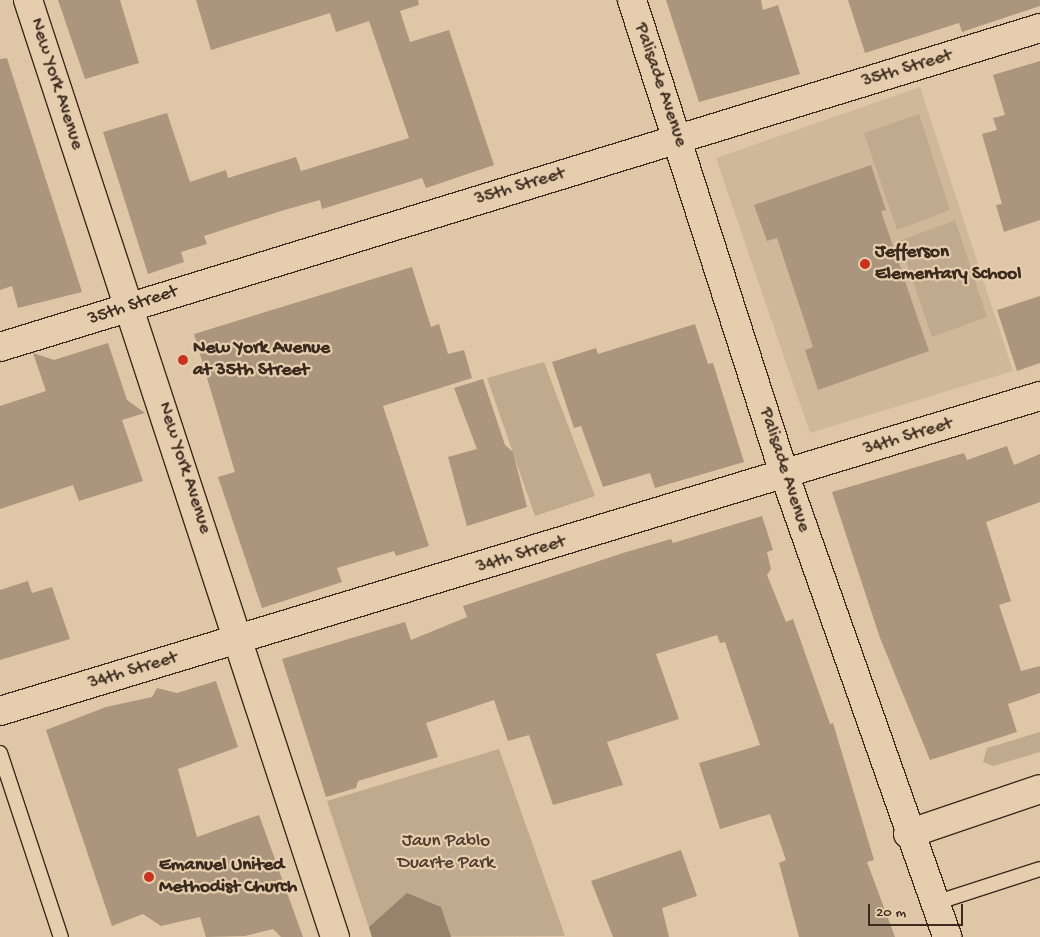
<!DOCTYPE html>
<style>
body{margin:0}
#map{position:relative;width:1040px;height:937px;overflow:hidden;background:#dec6a7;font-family:"Gochi Hand",sans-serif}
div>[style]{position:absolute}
.built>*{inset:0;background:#cfb89a}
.green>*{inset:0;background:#c0aa8e}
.water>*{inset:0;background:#97826b}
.building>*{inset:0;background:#ab967d}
.roads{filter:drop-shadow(1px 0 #3b2a1e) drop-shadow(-1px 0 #3b2a1e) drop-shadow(0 1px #3b2a1e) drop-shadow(0 -1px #3b2a1e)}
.lane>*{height:14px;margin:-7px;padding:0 7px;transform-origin:7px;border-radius:7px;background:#e5cdad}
.street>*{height:28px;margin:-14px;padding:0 14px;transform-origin:14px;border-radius:14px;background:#e5cdad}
.secondary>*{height:28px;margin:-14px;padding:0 14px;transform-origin:14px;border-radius:14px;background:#e5cdad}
.dots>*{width:14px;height:14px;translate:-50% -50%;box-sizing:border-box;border:2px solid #e5cdad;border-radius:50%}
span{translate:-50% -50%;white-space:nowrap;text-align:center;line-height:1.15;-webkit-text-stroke:4.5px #e5cdad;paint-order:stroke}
.street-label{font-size:19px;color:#3b2a1e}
.poi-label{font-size:19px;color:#3b2a1e;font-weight:700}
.left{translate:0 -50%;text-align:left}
.park-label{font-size:19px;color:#4f3d2f}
.scale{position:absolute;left:868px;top:904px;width:95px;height:22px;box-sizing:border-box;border:2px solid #3b2a1e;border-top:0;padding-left:6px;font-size:15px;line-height:18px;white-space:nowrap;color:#3b2a1e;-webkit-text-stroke:4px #e5cdad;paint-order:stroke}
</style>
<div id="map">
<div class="built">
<i style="clip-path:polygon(920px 87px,1013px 371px,810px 433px,716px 158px)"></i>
</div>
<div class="green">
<i style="clip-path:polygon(919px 114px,950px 210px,897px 230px,864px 133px)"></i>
<i style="clip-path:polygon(955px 220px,987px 317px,932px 337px,899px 241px)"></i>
<i style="clip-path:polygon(544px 362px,595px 496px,535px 516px,487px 378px)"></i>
<i style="clip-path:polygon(1040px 732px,1040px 752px,993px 766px,983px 762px,987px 748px)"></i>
<i style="clip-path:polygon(499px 749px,565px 936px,372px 937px,327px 801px)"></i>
</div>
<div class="water">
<i style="clip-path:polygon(407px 893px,441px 907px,451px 937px,372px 937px,369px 927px)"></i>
</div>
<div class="building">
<i style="clip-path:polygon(58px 0,120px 0,139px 63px,85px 79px)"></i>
<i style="clip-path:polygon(196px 0,418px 0,419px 5px,400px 11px,410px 42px,449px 30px,494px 165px,426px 188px,422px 178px,322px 209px,320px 200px,281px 211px,204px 236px,207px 244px,181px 252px,184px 262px,148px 274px,103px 132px,167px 113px,190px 182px,226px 170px,228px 178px,296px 157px,301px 171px,409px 138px,369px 21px,336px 32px,330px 13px,211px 50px)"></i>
<i style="clip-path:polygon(666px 0,761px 0,763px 10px,778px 5px,800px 74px,699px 102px)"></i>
<i style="clip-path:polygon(848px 0,1040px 0,1040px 6px,962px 32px,959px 23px,865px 53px)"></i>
<i style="clip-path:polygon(7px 58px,82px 292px,18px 308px,12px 286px,0 290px,0 59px)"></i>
<i style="clip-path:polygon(1040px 61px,1040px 220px,1004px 232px,996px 205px,1002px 204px,982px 134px,997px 130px,993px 118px,1005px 115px,993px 75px)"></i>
<i style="clip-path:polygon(871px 165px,886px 210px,881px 211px,929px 351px,818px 390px,805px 350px,813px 347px,777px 238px,767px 241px,754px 205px)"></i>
<i style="clip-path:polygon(412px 267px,431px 327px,439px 324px,448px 354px,464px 350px,472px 378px,383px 406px,429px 546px,396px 556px,394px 551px,337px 568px,342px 582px,262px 608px,218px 477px,235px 472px,194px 334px)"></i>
<i style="clip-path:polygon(1040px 296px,1040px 363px,1017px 371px,997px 310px)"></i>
<i style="clip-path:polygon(695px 324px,708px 364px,713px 363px,744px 462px,655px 488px,650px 473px,603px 487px,581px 426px,574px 428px,552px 362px,596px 348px,598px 354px)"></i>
<i style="clip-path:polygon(108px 343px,127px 400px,145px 413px,122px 420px,143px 481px,79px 501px,73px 485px,0 509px,0 406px,46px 391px,33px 353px,54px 360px)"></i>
<i style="clip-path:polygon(483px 379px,505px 445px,513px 452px,527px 507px,467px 526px,448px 457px,477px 449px,454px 388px)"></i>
<i style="clip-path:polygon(1007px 446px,1014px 465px,1040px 454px,1040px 502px,986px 522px,1011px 601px,999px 605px,1021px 671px,1040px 666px,1040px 693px,1008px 704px,1017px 732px,930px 760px,880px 638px,832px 492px,964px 453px,967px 460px)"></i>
<i style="clip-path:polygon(762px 516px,773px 550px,767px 552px,771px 569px,767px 575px,786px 622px,793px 619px,830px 724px,833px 723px,874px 860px,867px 862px,895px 937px,799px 937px,779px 863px,786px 860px,770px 814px,720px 829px,699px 763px,760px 745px,725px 642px,720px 643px,717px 635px,656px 654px,679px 719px,607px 742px,623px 785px,553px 805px,529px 735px,508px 741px,494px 700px,426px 723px,438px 757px,358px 781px,356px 788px,326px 797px,282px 659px,405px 622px,411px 640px,467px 617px,463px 606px,623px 553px,671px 539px,673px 543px)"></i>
<i style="clip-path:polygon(28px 581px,32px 593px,52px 587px,70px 639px,0 660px,0 590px)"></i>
<i style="clip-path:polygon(216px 681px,238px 747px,178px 769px,197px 837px,259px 815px,303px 937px,281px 937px,273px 929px,245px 936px,206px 937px,200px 917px,161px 926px,143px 914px,112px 926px,46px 730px,106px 707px,152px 697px,157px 688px,177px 693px)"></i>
<i style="clip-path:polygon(681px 850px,697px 896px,662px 908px,669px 937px,613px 937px,591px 881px)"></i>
</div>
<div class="roads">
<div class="lane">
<i style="left:0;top:753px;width:194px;rotate:71.7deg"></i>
<i style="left:935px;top:903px;width:110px;rotate:-17.9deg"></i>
</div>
<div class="street">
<i style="left:28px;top:0;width:986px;rotate:71.86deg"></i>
<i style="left:0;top:347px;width:1088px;rotate:-17.05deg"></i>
<i style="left:0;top:711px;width:1087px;rotate:-16.85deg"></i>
<i style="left:908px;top:834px;width:139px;rotate:-18.8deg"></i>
</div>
<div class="secondary">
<i style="left:632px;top:0;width:500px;rotate:72.2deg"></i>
<i style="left:785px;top:476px;width:489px;rotate:70.6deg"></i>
</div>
</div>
<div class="dots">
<i style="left:865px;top:264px;background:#c8321e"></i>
<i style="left:183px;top:360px;background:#c8321e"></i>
<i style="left:149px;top:877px;background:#c8321e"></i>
</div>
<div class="street-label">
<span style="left:907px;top:69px;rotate:-17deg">35th Street</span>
<span style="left:56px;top:84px;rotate:72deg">New York Avenue</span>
<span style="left:660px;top:85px;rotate:71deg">Palisade Avenue</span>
<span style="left:520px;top:187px;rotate:-17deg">35th Street</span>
<span style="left:133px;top:306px;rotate:-18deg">35th Street</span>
<span style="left:908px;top:437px;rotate:-17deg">34th Street</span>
<span style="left:184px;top:468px;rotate:72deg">New York Avenue</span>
<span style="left:784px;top:470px;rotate:72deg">Palisade Avenue</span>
<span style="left:521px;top:555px;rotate:-17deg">34th Street</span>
<span style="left:133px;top:671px;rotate:-17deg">34th Street</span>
</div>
<div class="poi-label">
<span class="left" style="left:875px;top:264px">Jefferson<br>Elementary School</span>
<span class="left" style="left:193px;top:360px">New York Avenue<br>at 35th Street</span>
<span class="left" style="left:159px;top:877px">Emanuel United<br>Methodist Church</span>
</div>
<div class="park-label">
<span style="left:446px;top:853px">Jaun Pablo<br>Duarte Park</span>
</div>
<div class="scale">20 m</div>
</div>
